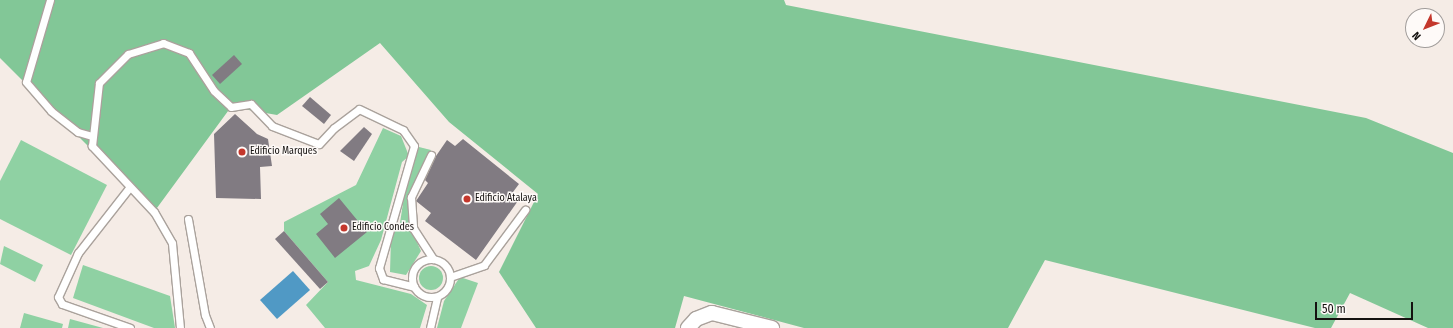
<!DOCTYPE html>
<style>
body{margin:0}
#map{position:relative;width:1453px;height:328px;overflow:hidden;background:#f5ece6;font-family:"Fira Sans Condensed",sans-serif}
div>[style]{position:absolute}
.green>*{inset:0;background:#8fd1a3}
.round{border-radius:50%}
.forest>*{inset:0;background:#82c797}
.water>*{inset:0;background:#5099c5}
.building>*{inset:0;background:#817b82}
.roads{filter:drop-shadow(1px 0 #aaa29c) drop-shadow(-1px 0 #aaa29c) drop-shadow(0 1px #aaa29c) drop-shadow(0 -1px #aaa29c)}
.service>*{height:7px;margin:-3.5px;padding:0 3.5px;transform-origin:3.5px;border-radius:3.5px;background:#fff}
.service>.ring{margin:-3.5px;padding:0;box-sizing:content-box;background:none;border:7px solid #fff;border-radius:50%}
.minor>*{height:14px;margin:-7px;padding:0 7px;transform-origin:7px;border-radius:7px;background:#fff}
.dots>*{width:11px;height:11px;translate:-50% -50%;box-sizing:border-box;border:2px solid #fefaf8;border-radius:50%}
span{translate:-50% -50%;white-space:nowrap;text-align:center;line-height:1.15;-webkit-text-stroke:3px #fefaf8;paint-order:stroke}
.poi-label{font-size:10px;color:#151210}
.left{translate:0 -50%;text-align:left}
.north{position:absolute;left:1405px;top:8px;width:40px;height:40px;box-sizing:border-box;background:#fefaf8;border:1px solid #a19d9b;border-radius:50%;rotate:227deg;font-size:11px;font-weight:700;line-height:16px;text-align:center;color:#151210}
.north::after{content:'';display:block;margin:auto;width:14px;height:18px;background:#c4372c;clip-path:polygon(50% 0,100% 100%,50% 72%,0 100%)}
.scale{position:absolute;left:1315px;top:302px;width:98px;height:18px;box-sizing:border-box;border:2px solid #151210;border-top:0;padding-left:5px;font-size:12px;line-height:14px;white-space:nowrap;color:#151210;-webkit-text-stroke:3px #fefaf8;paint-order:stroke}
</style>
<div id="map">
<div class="green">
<i style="clip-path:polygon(383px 128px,401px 136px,409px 156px,402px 162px,381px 240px,369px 266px,355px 271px,356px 280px,411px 294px,427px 305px,420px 328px,325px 328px,306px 305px,328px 282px,284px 231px,284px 222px,356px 185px)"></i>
<i style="clip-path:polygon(21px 140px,107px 185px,71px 255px,0 219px,0 181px)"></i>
<i style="clip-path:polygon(419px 147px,431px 150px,408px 195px,410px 227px,421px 251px,406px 275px,390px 272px,391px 238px,400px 223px,405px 190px)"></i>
<i style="clip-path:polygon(4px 246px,43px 265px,35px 282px,0 264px)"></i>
<i style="clip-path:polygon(83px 265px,170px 296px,175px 328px,154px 328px,73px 298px)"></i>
<i class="round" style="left:419px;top:266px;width:24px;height:24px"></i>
<i style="clip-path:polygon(460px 277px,478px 283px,461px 328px,437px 328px,444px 301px)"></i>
<i style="clip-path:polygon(24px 313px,63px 324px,62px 328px,20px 328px)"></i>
<i style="clip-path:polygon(70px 319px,103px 328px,68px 328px)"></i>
</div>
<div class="forest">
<i style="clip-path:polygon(0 0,784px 0,786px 5px,1366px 118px,1453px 153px,1453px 328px,1428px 328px,1350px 293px,1331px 328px,1315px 328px,1045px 260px,1008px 328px,804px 328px,684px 296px,675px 328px,536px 328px,499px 272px,538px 194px,449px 122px,380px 43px,277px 115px,231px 107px,154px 212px,0 58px)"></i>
</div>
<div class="water">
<i style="clip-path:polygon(293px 271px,310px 290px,277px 319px,260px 300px)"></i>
</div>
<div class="building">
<i style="clip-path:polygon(234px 55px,242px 64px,220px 84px,212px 75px)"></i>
<i style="clip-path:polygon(310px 97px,331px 115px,324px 124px,302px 106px)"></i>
<i style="clip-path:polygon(235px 114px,257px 134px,268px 139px,272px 166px,260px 167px,261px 199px,216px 198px,214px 134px)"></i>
<i style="clip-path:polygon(364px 127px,372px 134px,354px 161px,340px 151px)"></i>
<i style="clip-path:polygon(463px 139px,519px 184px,513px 192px,520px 198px,476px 260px,425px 221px,431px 213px,416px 201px,428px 183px,425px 180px,436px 156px,447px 140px,455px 146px)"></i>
<i style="clip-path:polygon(339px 198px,367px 232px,335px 258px,316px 234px,328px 224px,320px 214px)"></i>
<i style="clip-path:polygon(284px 231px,328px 282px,320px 289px,275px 239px)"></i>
</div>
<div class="roads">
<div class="service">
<i style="left:50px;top:0;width:85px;rotate:106.3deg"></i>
<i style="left:26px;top:82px;width:38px;rotate:49deg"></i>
<i style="left:51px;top:111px;width:34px;rotate:38deg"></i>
<i style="left:78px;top:132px;width:15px;rotate:16deg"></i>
<i style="left:431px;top:155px;width:47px;rotate:115.5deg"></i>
<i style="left:411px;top:197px;width:31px;rotate:86deg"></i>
<i style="left:413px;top:228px;width:37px;rotate:57deg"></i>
<i style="left:129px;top:188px;width:83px;rotate:128.1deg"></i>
<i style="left:78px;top:253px;width:48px;rotate:114.4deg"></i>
<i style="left:58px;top:297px;width:8px;rotate:60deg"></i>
<i style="left:62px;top:304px;width:72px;rotate:19.4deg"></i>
<i style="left:188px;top:219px;width:97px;rotate:80deg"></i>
<i style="left:205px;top:315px;width:14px;rotate:69deg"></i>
<i class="ring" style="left:412px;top:259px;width:31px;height:31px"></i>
<i style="left:450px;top:277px;width:36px;rotate:-19deg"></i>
<i style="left:484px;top:265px;width:69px;rotate:-53.3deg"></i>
<i style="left:180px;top:328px;width:85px;rotate:-95.4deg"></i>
<i style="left:172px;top:243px;width:36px;rotate:-120deg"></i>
<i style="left:154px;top:212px;width:91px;rotate:-133.2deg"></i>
<i style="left:92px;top:146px;width:63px;rotate:-83.7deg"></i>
<i style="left:99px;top:83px;width:41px;rotate:-45deg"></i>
<i style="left:128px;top:54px;width:37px;rotate:-17deg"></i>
<i style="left:163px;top:43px;width:28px;rotate:21deg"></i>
<i style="left:189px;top:53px;width:45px;rotate:56.7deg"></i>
<i style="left:214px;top:91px;width:23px;rotate:43deg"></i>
<i style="left:231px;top:107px;width:20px;rotate:-9deg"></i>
<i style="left:251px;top:104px;width:30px;rotate:46deg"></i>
<i style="left:272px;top:126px;width:50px;rotate:21deg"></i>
<i style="left:319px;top:144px;width:22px;rotate:-47deg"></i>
<i style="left:334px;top:128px;width:31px;rotate:-37deg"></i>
<i style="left:359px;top:109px;width:49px;rotate:25.5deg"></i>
<i style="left:403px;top:130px;width:19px;rotate:55deg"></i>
<i style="left:414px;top:146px;width:127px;rotate:106deg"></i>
<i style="left:379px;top:268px;width:12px;rotate:70deg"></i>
<i style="left:383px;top:279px;width:32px;rotate:14deg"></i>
<i style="left:430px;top:328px;width:32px;rotate:-77deg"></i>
</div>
<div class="minor">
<i style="left:688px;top:328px;width:12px;rotate:-48deg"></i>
<i style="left:696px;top:319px;width:17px;rotate:-21deg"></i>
<i style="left:712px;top:313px;width:62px;rotate:14deg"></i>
</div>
</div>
<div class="dots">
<i style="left:242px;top:152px;background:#c4372c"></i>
<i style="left:467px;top:199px;background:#c4372c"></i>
<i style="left:344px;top:228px;background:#c4372c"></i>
</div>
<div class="poi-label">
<span class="left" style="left:250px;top:152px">Edificio Marques</span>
<span class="left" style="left:475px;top:199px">Edificio Atalaya</span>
<span class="left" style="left:352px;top:228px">Edificio Condes</span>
</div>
<div class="north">N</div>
<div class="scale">50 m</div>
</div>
